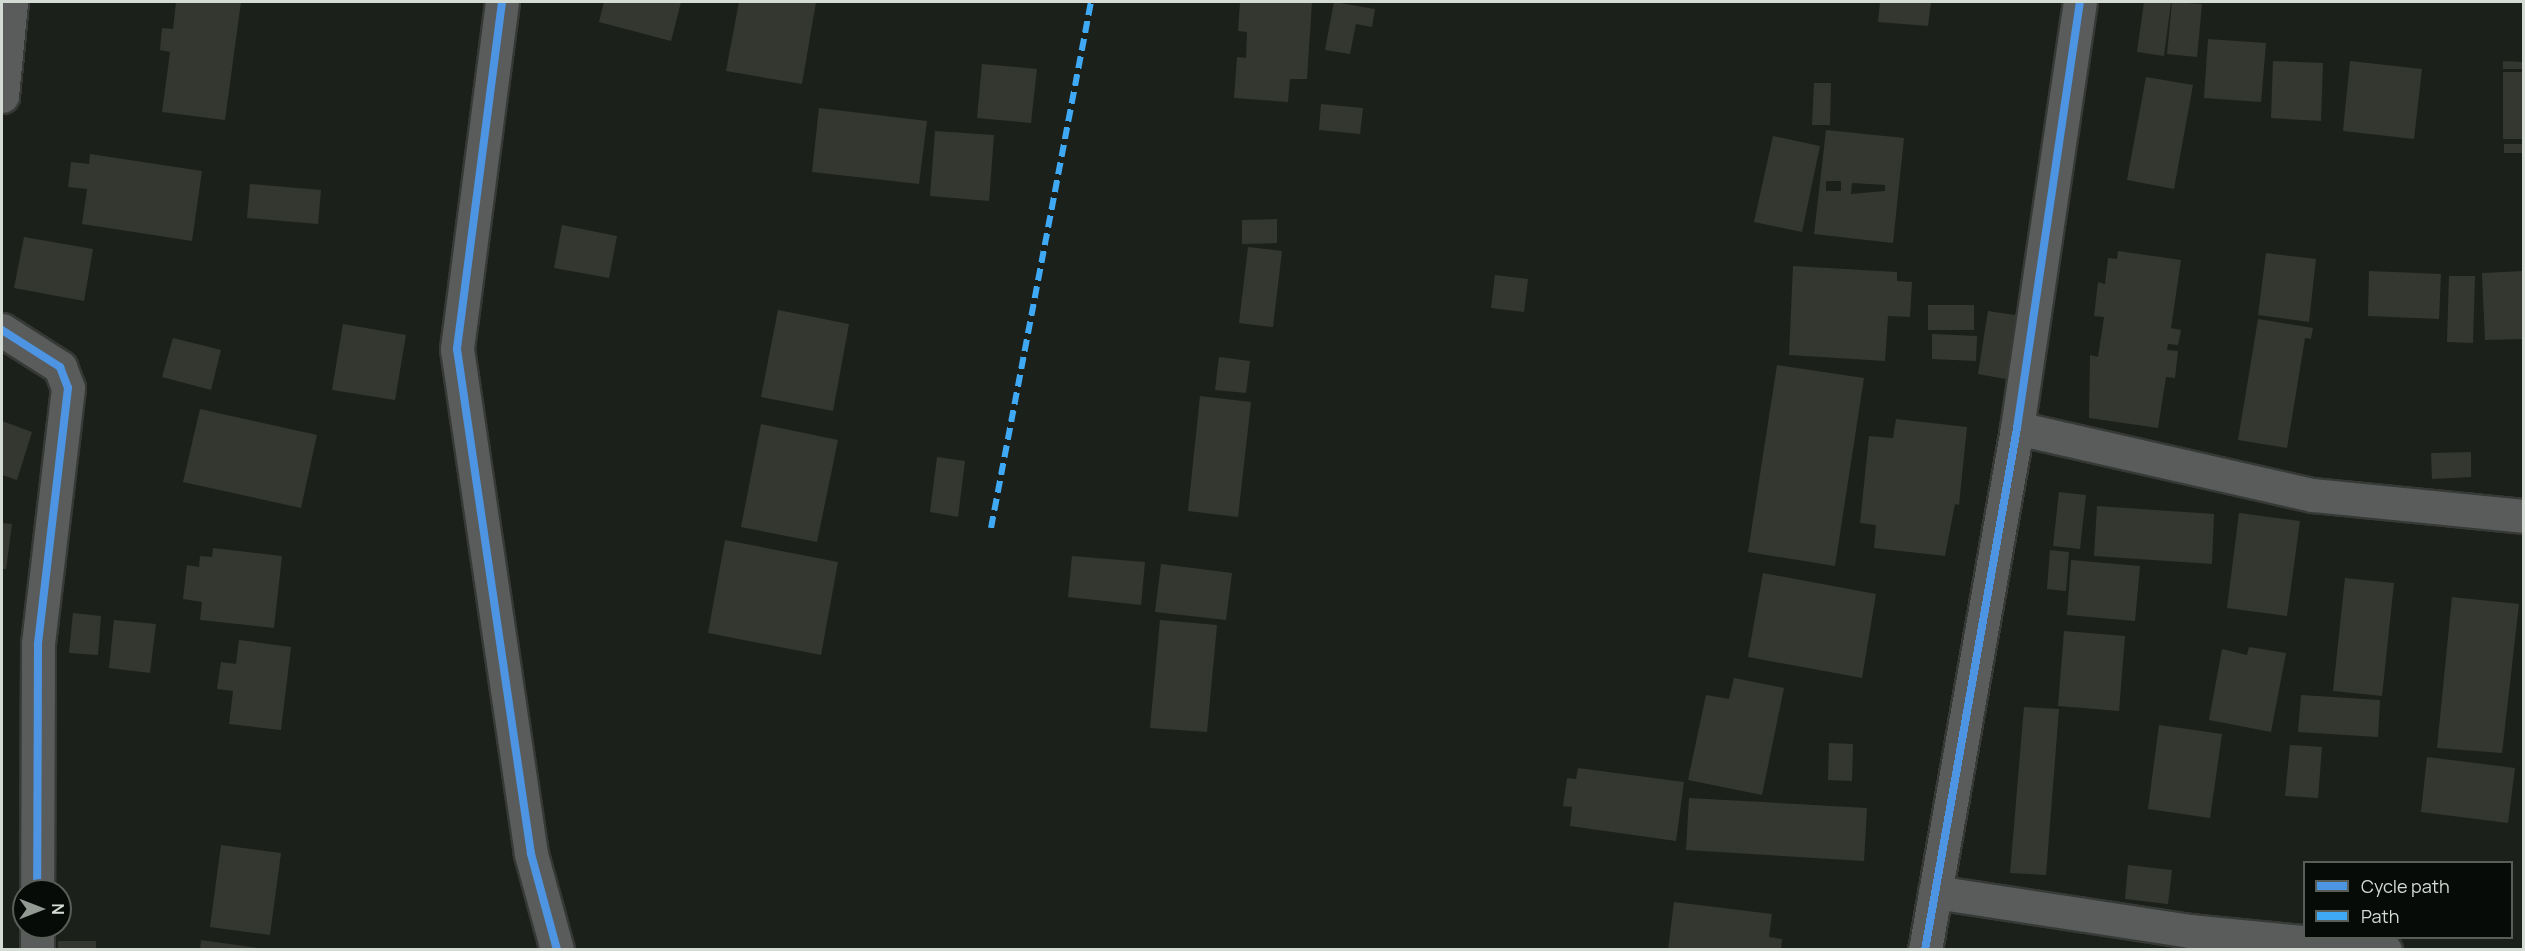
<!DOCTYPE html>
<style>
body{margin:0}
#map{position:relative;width:2525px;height:951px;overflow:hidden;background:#1b201b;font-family:Manrope,sans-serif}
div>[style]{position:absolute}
.building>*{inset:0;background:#34372f}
.roads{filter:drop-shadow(2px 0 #363936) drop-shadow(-2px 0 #363936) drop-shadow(0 2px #363936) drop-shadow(0 -2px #363936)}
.street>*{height:33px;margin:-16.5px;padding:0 16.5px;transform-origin:16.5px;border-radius:16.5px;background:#595c5b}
.quiet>*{height:6px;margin-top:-3px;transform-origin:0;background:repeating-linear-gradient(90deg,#3fa9f5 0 12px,transparent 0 18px)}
.cycleway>*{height:8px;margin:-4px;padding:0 4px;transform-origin:4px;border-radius:4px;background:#4d94e3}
span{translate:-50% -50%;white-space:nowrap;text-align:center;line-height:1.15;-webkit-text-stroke:4.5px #070b07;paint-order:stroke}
.frame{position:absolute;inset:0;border:3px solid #d4dbd5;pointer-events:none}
.legend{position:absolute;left:2303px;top:861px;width:210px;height:78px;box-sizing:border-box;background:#070b07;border:2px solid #595e59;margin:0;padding:8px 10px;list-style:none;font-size:18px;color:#d4dbd5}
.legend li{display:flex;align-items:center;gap:12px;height:30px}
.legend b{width:30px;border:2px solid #595e59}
.north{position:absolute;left:12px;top:879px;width:60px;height:60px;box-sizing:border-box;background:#070b07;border:2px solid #595e59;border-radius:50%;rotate:90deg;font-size:16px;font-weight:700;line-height:24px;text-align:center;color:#d4dbd5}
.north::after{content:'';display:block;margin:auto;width:21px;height:27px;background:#939a94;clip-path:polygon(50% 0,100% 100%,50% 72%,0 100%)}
</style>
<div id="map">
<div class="building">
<i style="clip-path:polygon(176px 2px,241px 2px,225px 120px,162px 112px,170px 52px,160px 50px,162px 28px,173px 29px)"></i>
<i style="clip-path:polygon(604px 2px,681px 2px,671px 41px,599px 22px)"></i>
<i style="clip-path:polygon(739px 2px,816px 2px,802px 84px,726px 71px)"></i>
<i style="clip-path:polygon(1240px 2px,1312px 2px,1307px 79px,1290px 79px,1288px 102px,1234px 98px,1237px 57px,1246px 58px,1247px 32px,1238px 31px)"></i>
<i style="clip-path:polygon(1334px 2px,1375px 9px,1372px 27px,1356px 24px,1350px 54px,1325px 50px)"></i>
<i style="clip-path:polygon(1880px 2px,1931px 2px,1928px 26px,1878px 22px)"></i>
<i style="clip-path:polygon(2144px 2px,2171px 2px,2164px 56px,2137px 52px)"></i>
<i style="clip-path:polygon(2172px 2px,2202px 4px,2197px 57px,2167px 54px)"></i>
<i style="clip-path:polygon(2208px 39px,2266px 43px,2261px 102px,2204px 98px)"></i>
<i style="clip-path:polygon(2273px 61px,2323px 63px,2321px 121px,2271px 118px)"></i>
<i style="clip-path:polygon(2350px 61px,2422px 69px,2414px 139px,2343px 131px)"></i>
<i style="clip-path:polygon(2503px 61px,2524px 62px,2524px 69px,2503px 69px)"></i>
<i style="clip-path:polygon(982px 64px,1037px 69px,1031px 123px,977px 118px)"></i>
<i style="clip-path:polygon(2503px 72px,2524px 72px,2524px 139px,2503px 139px)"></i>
<i style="clip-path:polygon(2146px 77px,2193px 85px,2174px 189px,2127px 180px)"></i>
<i style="clip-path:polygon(1814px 83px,1831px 83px,1830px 125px,1812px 125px)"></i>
<i style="clip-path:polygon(1321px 104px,1363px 108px,1360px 134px,1319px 130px)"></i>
<i style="clip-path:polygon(819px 108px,927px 121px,919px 184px,812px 172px)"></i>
<i style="clip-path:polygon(evenodd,1826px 130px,1904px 138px,1893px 243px,1814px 234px,1826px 130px,1826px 181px,1841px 181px,1841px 191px,1826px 191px,1826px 181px,1826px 130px,1852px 183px,1885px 185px,1885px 191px,1851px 194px,1852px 183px)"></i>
<i style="clip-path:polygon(935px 131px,994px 135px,989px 201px,930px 196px)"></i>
<i style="clip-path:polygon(1773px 136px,1820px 146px,1802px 232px,1754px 222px)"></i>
<i style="clip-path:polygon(2504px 144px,2524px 144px,2524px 153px,2504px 153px)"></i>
<i style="clip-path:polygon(90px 154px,202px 171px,192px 241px,82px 224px,87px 189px,68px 187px,71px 162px,89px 164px)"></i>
<i style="clip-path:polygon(250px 184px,321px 190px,318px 224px,247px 218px)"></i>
<i style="clip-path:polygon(1277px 219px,1277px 243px,1242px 244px,1242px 220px)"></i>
<i style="clip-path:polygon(562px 225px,617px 236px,609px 278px,554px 268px)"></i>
<i style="clip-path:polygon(24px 237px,93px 249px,84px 301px,14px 288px)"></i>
<i style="clip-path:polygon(1248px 247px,1282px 251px,1273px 327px,1239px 323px)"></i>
<i style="clip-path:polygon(2118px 251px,2181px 260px,2171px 328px,2181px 330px,2178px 345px,2168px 344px,2167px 350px,2178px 351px,2175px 378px,2166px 377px,2158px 428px,2089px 418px,2090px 355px,2098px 357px,2104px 317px,2094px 316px,2098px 282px,2105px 284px,2108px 258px,2117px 259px)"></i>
<i style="clip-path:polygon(2266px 253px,2316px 259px,2309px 322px,2258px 315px)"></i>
<i style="clip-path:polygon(1793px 266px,1897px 272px,1897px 281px,1912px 282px,1910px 317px,1888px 316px,1885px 361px,1789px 355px)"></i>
<i style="clip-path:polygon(2369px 271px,2441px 274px,2439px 319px,2368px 316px)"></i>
<i style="clip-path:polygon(2524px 271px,2524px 339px,2485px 340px,2482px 273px)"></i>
<i style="clip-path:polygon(1495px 275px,1528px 279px,1524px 312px,1491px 308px)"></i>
<i style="clip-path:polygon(2449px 276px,2475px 276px,2473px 343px,2447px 342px)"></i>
<i style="clip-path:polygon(1928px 305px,1974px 305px,1974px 330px,1928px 330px)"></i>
<i style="clip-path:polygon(778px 310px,849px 324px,833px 411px,761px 397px)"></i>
<i style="clip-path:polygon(1988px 311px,2021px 316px,2011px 380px,1978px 374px)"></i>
<i style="clip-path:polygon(2258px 319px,2313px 328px,2311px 339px,2305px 338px,2287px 448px,2238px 440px)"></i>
<i style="clip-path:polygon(343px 324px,406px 335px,395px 400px,332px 390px)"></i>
<i style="clip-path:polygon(1932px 334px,1977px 336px,1976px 361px,1932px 359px)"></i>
<i style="clip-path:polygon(173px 338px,221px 350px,211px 390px,162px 377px)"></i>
<i style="clip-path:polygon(1219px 357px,1250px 361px,1246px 393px,1215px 390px)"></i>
<i style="clip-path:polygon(1777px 365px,1864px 378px,1835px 566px,1748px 552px)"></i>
<i style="clip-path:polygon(1200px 396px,1251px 402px,1238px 517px,1188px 511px)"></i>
<i style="clip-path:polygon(200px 409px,317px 435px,301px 508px,183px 482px)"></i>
<i style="clip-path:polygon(1896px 419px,1967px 427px,1959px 505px,1955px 504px,1945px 556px,1874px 548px,1876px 525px,1860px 523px,1869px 436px,1893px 438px)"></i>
<i style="clip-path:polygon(2px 421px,32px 432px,17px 480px,2px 475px)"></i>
<i style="clip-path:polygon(761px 424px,838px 440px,817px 542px,741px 527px)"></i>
<i style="clip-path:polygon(2471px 452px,2471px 477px,2432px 479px,2431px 453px)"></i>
<i style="clip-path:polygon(937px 457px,965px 461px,958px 517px,930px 512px)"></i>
<i style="clip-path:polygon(2059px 492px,2086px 495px,2080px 549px,2053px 546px)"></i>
<i style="clip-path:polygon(2097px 506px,2214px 514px,2212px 564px,2094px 556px)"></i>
<i style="clip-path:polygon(2239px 513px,2300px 521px,2287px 616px,2227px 608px)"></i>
<i style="clip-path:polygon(2px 523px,12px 524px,6px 569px,2px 569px)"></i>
<i style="clip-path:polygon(725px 540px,838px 562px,821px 655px,708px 633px)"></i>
<i style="clip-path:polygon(213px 548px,282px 556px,274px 628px,200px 620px,202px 602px,183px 599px,187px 565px,199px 567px,200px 556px,212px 557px)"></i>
<i style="clip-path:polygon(2050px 550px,2069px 552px,2066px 591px,2047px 589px)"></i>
<i style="clip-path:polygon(1072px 556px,1145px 562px,1141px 605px,1068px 597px)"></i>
<i style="clip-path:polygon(2071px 560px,2140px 566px,2135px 621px,2067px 615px)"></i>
<i style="clip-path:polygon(1161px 564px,1232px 573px,1226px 620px,1155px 612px)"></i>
<i style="clip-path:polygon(1763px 573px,1876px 594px,1862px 678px,1748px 657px)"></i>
<i style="clip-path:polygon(2345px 578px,2394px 583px,2382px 696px,2333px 691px)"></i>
<i style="clip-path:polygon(2452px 597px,2519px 604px,2502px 753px,2437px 748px)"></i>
<i style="clip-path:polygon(73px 613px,101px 616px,98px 655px,69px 653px)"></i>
<i style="clip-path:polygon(114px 620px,156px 624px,150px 673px,109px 668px)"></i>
<i style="clip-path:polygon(1160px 620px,1217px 625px,1207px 732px,1150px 728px)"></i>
<i style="clip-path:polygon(2064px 631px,2125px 636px,2119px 711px,2058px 706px)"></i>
<i style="clip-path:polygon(239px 640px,291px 647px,281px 730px,229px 724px,233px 691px,217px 689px,221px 662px,236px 664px)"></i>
<i style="clip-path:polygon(2249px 647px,2286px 653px,2271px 732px,2209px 720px,2222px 649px,2247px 655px)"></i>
<i style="clip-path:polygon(1734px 678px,1784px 688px,1762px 795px,1688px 780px,1706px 695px,1729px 699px)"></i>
<i style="clip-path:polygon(2301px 695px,2380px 700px,2378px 737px,2298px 732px)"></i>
<i style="clip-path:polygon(2024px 707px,2059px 709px,2046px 875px,2010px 873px)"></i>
<i style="clip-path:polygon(2159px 725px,2222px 734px,2210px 818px,2148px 809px)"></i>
<i style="clip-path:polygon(1829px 743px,1853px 744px,1852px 781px,1828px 780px)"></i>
<i style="clip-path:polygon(2290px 745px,2322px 747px,2318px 798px,2285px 796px)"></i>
<i style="clip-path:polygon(2427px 757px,2515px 768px,2508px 823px,2421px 812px)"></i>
<i style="clip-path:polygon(1578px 768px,1684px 782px,1676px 841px,1570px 826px,1572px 807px,1563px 806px,1567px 778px,1576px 779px)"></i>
<i style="clip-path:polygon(1689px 798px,1867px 808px,1864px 861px,1686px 850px)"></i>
<i style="clip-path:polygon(221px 845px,281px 853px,270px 935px,210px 927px)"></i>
<i style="clip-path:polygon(2128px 865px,2172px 870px,2168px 904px,2125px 899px)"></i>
<i style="clip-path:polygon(1674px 902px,1772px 914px,1769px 937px,1782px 939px,1781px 950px,1668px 950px)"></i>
<i style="clip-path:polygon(201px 940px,258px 948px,258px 950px,200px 950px)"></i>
<i style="clip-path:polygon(58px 941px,96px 941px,96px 950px,58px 950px)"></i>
</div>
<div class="roads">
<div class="street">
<i style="left:502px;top:2px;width:350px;rotate:97.4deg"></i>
<i style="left:457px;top:349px;width:510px;rotate:81.66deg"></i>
<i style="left:531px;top:854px;width:99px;rotate:74.8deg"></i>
<i style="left:2px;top:96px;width:94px;rotate:-84.5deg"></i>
<i style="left:2px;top:330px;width:69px;rotate:32.5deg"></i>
<i style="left:60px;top:367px;width:22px;rotate:69deg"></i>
<i style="left:68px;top:388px;width:258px;rotate:96.7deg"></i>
<i style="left:38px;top:644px;width:247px;rotate:90.2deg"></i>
<i style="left:2017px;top:428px;width:303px;rotate:12.8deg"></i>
<i style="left:2313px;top:495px;width:212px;rotate:5.7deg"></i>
<i style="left:1935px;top:892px;width:258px;rotate:8.7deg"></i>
<i style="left:2190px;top:931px;width:196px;rotate:5.6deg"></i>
<i style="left:37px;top:950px;width:23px;rotate:-90deg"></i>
<i style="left:1925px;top:950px;width:530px;rotate:-80deg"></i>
<i style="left:2017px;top:428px;width:431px;rotate:-81.6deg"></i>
</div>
</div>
<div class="quiet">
<i style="left:991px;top:528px;width:535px;rotate:-79.24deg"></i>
</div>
<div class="cycleway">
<i style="left:502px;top:2px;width:350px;rotate:97.4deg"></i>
<i style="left:457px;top:349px;width:510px;rotate:81.66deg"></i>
<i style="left:531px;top:854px;width:99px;rotate:74.8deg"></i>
<i style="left:2px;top:330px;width:69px;rotate:32.5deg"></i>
<i style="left:60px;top:367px;width:22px;rotate:69deg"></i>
<i style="left:68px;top:388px;width:258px;rotate:96.7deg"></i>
<i style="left:38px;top:644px;width:247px;rotate:90.2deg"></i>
<i style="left:1925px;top:950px;width:530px;rotate:-80deg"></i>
<i style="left:2017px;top:428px;width:431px;rotate:-81.6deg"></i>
</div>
<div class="frame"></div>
<ul class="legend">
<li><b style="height:8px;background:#4d94e3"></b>Cycle path</li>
<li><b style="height:8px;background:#3fa9f5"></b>Path</li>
</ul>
<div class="north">N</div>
</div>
